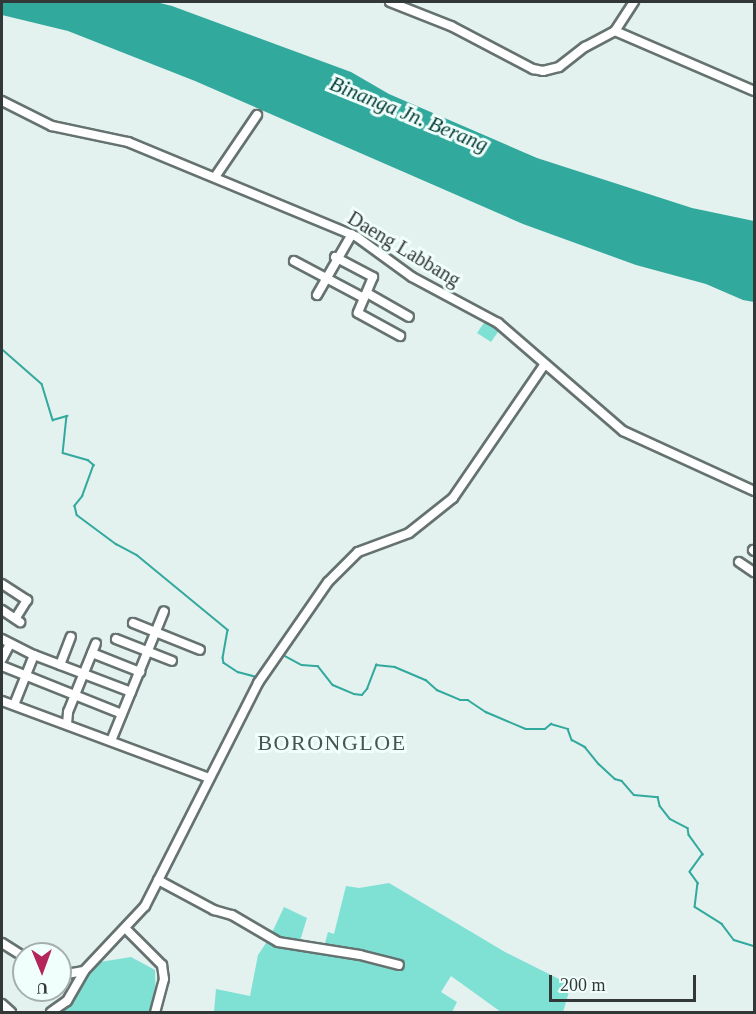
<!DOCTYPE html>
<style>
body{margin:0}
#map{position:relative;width:756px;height:1014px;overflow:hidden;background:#e3f1ef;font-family:Georgia,serif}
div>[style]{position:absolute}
.green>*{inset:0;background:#7ee1d4}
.water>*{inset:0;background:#32a99d}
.stream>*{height:1.5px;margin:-0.75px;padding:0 0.75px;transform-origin:0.75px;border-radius:0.75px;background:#32a99d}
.roads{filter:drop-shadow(2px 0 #657270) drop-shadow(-2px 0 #657270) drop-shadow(0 2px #657270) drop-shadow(0 -2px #657270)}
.minor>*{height:8px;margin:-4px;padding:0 4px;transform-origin:4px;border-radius:4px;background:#fff}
span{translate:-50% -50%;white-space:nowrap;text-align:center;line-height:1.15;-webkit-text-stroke:6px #f0fffc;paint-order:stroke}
.street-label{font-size:20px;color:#323837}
.water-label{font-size:21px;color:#053c36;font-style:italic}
.quarter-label{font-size:22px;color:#485452;letter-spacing:1.5px}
.frame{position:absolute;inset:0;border:3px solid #323837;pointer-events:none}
.north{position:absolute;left:12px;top:942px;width:60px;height:60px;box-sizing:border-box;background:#f0fffc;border:2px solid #a4afad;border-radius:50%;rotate:179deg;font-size:16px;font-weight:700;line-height:24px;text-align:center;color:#323837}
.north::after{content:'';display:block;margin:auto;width:21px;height:27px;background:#b4265a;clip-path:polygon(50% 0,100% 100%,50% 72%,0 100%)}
.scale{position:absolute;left:549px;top:975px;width:147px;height:27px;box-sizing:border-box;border:3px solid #323837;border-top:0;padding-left:8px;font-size:18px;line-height:21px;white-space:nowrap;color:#323837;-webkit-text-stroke:4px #f0fffc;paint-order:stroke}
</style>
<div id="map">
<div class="green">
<i style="clip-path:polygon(486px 320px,500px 329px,491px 342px,477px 333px)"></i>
<i style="clip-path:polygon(389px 883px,505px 952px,571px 985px,563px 1012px,501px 1012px,451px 976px,441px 992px,457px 1002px,452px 1012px,214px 1012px,216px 989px,250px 996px,258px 955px,270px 937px,284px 907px,307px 918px,299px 944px,322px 954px,328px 932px,334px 934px,346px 886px,359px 888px)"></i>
<i style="clip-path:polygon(131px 957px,155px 970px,156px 1006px,149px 1012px,59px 1012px,100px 962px)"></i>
</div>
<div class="water">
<i style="clip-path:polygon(2px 2px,156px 2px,172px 6px,351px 72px,389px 94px,537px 158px,692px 208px,754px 221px,754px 302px,743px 300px,706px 284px,636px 265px,523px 224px,195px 81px,68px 31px,2px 15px)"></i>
</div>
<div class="stream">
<i style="left:2px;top:349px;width:53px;rotate:41.2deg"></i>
<i style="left:42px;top:384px;width:38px;rotate:73deg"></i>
<i style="left:53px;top:420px;width:15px;rotate:-16deg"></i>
<i style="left:67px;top:416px;width:37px;rotate:96deg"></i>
<i style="left:63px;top:453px;width:26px;rotate:16deg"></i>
<i style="left:88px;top:460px;width:8px;rotate:40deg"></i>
<i style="left:94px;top:465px;width:33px;rotate:110deg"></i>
<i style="left:83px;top:496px;width:13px;rotate:129deg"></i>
<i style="left:75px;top:506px;width:9px;rotate:77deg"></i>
<i style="left:77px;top:515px;width:49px;rotate:36.6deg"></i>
<i style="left:116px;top:544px;width:24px;rotate:28deg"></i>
<i style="left:137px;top:555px;width:118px;rotate:39.5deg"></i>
<i style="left:228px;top:630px;width:28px;rotate:100deg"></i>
<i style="left:223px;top:658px;width:5px;rotate:79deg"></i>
<i style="left:224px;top:663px;width:17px;rotate:33deg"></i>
<i style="left:238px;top:672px;width:20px;rotate:15deg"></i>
<i style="left:283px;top:655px;width:21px;rotate:28deg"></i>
<i style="left:302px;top:665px;width:16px;rotate:4deg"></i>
<i style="left:318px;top:666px;width:24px;rotate:52deg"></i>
<i style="left:333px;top:685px;width:23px;rotate:23deg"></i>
<i style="left:354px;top:694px;width:8px;rotate:7deg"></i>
<i style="left:362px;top:695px;width:8px;rotate:-50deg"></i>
<i style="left:367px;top:689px;width:26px;rotate:-69deg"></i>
<i style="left:376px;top:665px;width:19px;rotate:6deg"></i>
<i style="left:395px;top:667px;width:34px;rotate:23deg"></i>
<i style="left:426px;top:680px;width:15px;rotate:42deg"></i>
<i style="left:437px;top:690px;width:25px;rotate:23deg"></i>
<i style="left:460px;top:700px;width:8px"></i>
<i style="left:468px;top:700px;width:22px;rotate:34deg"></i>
<i style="left:486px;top:712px;width:43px;rotate:23deg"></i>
<i style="left:526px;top:729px;width:19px"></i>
<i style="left:545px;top:729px;width:8px;rotate:-40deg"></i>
<i style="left:551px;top:724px;width:18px;rotate:16deg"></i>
<i style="left:568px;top:729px;width:12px;rotate:70deg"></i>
<i style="left:572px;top:740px;width:15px;rotate:28deg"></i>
<i style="left:585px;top:747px;width:22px;rotate:51deg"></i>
<i style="left:599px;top:764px;width:22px;rotate:43deg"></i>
<i style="left:615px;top:779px;width:7px;rotate:16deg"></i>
<i style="left:622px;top:781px;width:18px;rotate:49deg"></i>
<i style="left:634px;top:795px;width:24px;rotate:5deg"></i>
<i style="left:658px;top:797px;width:9px;rotate:77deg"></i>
<i style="left:660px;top:806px;width:16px;rotate:52deg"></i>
<i style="left:670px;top:819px;width:20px;rotate:27deg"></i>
<i style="left:688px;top:828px;width:7px;rotate:82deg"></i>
<i style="left:689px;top:835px;width:24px;rotate:54deg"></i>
<i style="left:703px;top:854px;width:22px;rotate:126deg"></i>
<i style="left:690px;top:872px;width:14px;rotate:54deg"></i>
<i style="left:698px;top:883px;width:24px;rotate:97deg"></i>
<i style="left:695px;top:907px;width:32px;rotate:32deg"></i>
<i style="left:722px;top:924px;width:20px;rotate:53deg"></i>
<i style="left:734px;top:940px;width:21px;rotate:17deg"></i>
</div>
<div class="roads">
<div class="minor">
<i style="left:390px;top:2px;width:66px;rotate:21.5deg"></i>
<i style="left:451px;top:26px;width:93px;rotate:27.7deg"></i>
<i style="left:533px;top:69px;width:10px;rotate:11deg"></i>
<i style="left:543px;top:71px;width:16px;rotate:-14deg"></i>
<i style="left:559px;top:67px;width:33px;rotate:-38deg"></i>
<i style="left:585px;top:47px;width:34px;rotate:-28deg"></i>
<i style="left:615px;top:31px;width:35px;rotate:-57deg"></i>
<i style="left:615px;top:31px;width:151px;rotate:23.3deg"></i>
<i style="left:2px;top:101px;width:56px;rotate:26.6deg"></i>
<i style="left:52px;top:126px;width:78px;rotate:11.9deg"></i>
<i style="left:128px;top:142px;width:248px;rotate:22.5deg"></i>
<i style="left:357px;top:237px;width:68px;rotate:36deg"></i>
<i style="left:412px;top:277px;width:98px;rotate:28.1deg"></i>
<i style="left:498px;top:323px;width:165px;rotate:40.8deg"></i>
<i style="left:623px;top:431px;width:144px;rotate:24.6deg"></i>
<i style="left:215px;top:177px;width:75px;rotate:-55.9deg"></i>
<i style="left:335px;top:257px;width:43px;rotate:27.8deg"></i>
<i style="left:373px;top:277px;width:39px;rotate:113deg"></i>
<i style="left:358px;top:313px;width:48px;rotate:28.7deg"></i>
<i style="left:294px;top:261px;width:79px;rotate:27.9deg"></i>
<i style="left:367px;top:293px;width:48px;rotate:29.7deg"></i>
<i style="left:317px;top:295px;width:70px;rotate:-60.2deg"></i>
<i style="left:753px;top:550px;width:1px;rotate:45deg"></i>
<i style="left:739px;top:562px;width:18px;rotate:34deg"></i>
<i style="left:2px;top:584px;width:30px;rotate:33deg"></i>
<i style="left:27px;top:600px;width:22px;rotate:122deg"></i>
<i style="left:2px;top:610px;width:22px;rotate:34deg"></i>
<i style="left:133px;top:623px;width:72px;rotate:21.9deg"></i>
<i style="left:2px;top:639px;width:36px;rotate:27deg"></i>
<i style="left:34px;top:655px;width:104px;rotate:20.9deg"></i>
<i style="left:116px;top:639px;width:60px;rotate:21.4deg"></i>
<i style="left:92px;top:653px;width:52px;rotate:21.6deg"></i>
<i style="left:2px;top:659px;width:17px;rotate:-62deg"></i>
<i style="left:60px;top:665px;width:30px;rotate:-69deg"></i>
<i style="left:2px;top:666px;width:129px;rotate:21.8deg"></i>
<i style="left:2px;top:701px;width:221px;rotate:20.4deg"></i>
<i style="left:14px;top:705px;width:54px;rotate:-68.2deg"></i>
<i style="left:67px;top:724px;width:12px;rotate:-85deg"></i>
<i style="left:68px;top:712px;width:74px;rotate:-67.9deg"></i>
<i style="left:111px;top:741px;width:140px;rotate:-67.8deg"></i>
<i style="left:158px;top:880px;width:64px;rotate:28.2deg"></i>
<i style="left:214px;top:910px;width:19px;rotate:16deg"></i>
<i style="left:232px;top:915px;width:53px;rotate:30.4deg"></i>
<i style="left:278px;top:942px;width:83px;rotate:9deg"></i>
<i style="left:360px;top:955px;width:40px;rotate:14.4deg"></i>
<i style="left:126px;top:929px;width:51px;rotate:45deg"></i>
<i style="left:162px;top:965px;width:14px;rotate:82deg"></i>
<i style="left:164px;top:979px;width:34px;rotate:105deg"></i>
<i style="left:2px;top:943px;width:26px;rotate:32deg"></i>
<i style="left:61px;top:975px;width:23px;rotate:-10deg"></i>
<i style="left:2px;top:1004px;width:12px;rotate:42deg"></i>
<i style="left:51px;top:1012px;width:19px;rotate:-35deg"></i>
<i style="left:67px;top:1001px;width:34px;rotate:-60deg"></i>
<i style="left:84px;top:971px;width:89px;rotate:-46.8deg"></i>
<i style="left:145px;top:906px;width:250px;rotate:-63.1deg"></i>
<i style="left:258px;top:683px;width:123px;rotate:-55.3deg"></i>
<i style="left:328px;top:582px;width:42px;rotate:-45deg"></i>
<i style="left:358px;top:552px;width:54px;rotate:-20.4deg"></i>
<i style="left:409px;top:533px;width:56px;rotate:-38.5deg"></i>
<i style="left:453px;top:498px;width:161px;rotate:-55.6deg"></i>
</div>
</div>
<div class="street-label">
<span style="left:404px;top:249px;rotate:31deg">Daeng Labbang</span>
</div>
<div class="water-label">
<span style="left:409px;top:114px;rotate:22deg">Binanga Jn. Berang</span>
</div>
<div class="quarter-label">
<span style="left:332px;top:743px">BORONGLOE</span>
</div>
<div class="frame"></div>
<div class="north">U</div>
<div class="scale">200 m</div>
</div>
